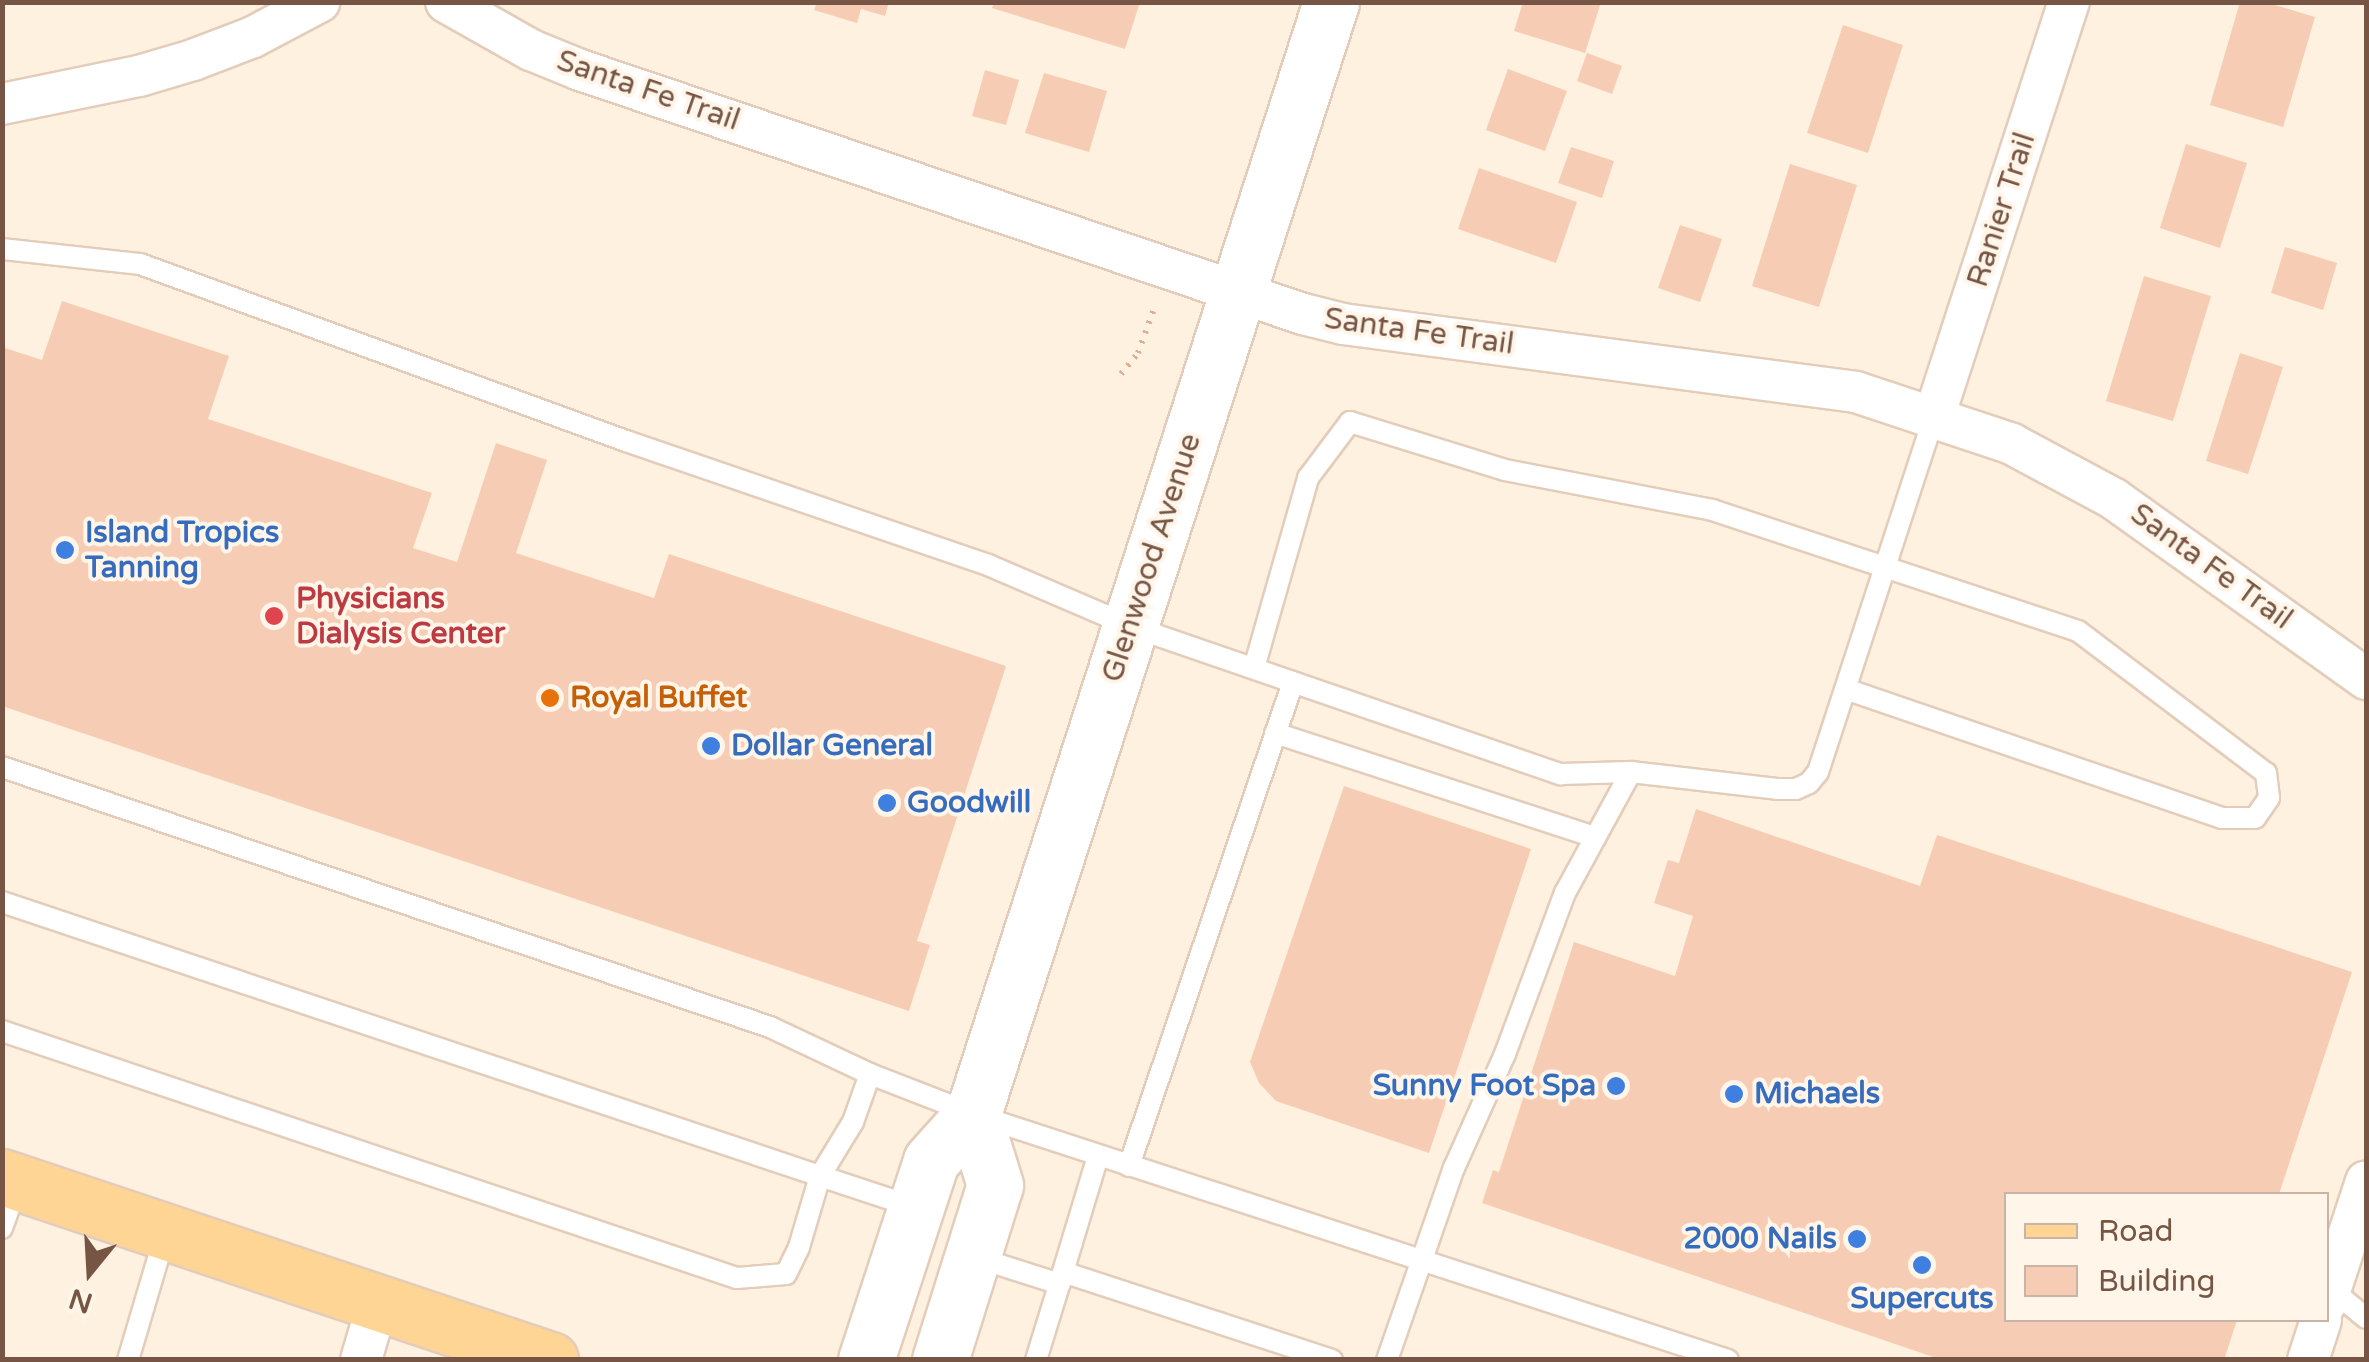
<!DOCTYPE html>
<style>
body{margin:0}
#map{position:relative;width:2369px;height:1362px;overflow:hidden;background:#fef1df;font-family:"Varela Round",sans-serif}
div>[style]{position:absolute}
.building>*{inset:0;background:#f6cdb4}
.path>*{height:6px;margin-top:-3px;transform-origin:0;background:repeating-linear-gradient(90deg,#dbb097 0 2.5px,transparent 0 10.5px)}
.roads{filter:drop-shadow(2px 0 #e3cdba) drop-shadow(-2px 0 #e3cdba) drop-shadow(0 2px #e3cdba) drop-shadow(0 -2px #e3cdba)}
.lane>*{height:20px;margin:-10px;padding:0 10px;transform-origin:10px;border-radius:10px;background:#fff}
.street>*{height:40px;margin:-20px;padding:0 20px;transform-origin:20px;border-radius:20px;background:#fff}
.secondary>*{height:55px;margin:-27.5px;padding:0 27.5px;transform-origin:27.5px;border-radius:27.5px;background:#fff}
.primary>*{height:55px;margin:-27.5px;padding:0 27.5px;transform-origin:27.5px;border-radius:27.5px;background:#ffd596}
.dots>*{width:28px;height:28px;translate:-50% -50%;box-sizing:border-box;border:5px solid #fff5e8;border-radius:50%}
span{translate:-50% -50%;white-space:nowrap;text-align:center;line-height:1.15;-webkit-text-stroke:8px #fff5e8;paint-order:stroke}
.street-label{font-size:30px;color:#754}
.shop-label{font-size:30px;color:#366cbe;font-weight:700}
.left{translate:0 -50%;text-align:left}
.right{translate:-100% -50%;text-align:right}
.health-label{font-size:30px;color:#be3a42;font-weight:700}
.food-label{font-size:30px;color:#c56008;font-weight:700}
.frame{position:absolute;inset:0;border:5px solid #754;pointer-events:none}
.legend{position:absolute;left:2004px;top:1192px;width:325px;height:130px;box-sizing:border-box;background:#fff5e8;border:2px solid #c9b5a6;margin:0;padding:12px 18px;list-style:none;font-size:30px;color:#754}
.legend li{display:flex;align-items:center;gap:20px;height:50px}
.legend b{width:50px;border:2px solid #c9b5a6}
.north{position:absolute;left:40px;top:1222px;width:100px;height:100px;-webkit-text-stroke:8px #fff5e8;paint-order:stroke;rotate:198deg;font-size:28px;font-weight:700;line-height:40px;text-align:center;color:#754}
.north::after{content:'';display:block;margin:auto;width:35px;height:45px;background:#754;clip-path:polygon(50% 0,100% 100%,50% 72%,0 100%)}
</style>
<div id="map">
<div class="building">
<i style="clip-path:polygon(817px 2px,889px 2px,885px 16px,861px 9px,857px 23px,814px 10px)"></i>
<i style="clip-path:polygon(994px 2px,1140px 2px,1125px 49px,992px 8px)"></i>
<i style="clip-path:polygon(1523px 2px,1601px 2px,1585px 53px,1514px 31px)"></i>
<i style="clip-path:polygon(2240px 2px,2265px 2px,2315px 17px,2283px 127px,2210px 105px)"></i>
<i style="clip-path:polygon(1843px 25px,1903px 45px,1868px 153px,1807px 133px)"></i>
<i style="clip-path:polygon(1587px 53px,1622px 66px,1612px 94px,1577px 81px)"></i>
<i style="clip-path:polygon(1508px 69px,1567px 91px,1545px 151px,1486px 130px)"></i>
<i style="clip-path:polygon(985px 70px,1019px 80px,1006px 125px,972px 116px)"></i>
<i style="clip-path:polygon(1044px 73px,1107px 91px,1089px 152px,1025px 133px)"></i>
<i style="clip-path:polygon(2186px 144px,2247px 163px,2220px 248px,2160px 228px)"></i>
<i style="clip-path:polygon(1571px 147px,1614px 161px,1602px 198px,1558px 183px)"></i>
<i style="clip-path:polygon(1790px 164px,1857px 185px,1819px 307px,1752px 286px)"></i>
<i style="clip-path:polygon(1479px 168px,1577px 202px,1556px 263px,1458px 229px)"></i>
<i style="clip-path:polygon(1680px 225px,1722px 239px,1700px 302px,1658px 288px)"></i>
<i style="clip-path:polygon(2285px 247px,2337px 263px,2323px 310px,2271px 293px)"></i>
<i style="clip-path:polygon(2144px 276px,2211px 296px,2173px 421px,2106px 401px)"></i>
<i style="clip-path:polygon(62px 301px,229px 356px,208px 419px,432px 493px,413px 548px,457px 562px,496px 443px,547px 460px,516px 553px,654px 598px,669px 554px,1006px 666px,917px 941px,930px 945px,909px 1011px,2px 706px,2px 347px,42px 360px)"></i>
<i style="clip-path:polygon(2240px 353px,2283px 367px,2248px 474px,2206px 461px)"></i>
<i style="clip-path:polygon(1344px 786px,1531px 849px,1429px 1153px,1276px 1101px,1259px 1083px,1250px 1062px)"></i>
<i style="clip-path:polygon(1696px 809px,1920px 886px,1937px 835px,2352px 972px,2279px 1194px,2006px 1194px,2006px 1320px,2237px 1320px,2224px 1360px,1942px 1360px,1482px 1203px,1493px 1170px,1499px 1172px,1574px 942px,1675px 976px,1693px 916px,1654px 903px,1668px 860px,1679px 863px)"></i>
</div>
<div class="path">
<i style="left:1121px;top:374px;width:27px;rotate:-51deg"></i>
<i style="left:1138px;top:353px;width:47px;rotate:-70deg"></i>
</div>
<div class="roads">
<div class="lane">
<i style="left:2px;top:249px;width:139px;rotate:6.2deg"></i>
<i style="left:140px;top:264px;width:517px;rotate:20.01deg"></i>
<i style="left:626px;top:441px;width:383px;rotate:18.9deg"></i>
<i style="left:988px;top:565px;width:155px;rotate:23.2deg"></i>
<i style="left:1130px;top:626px;width:456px;rotate:19deg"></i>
<i style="left:1561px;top:774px;width:70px;rotate:-1.6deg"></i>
<i style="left:1631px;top:772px;width:147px;rotate:6.6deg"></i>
<i style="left:1777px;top:789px;width:19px"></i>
<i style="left:1796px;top:789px;width:14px;rotate:-25deg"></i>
<i style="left:1809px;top:783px;width:14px;rotate:-51deg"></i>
<i style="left:1818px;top:772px;width:373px;rotate:-71.9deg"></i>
<i style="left:1254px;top:668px;width:198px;rotate:-74.1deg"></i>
<i style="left:1308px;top:478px;width:70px;rotate:-53.1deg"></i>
<i style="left:1350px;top:422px;width:162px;rotate:17.2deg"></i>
<i style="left:1505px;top:470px;width:211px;rotate:10.9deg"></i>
<i style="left:1712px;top:510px;width:385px;rotate:18.3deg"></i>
<i style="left:2078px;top:631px;width:236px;rotate:37.1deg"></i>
<i style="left:2266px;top:773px;width:25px;rotate:83deg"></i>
<i style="left:2269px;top:798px;width:24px;rotate:125deg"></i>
<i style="left:2255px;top:818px;width:33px;rotate:180deg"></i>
<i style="left:2222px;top:818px;width:398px;rotate:-161.1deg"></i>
<i style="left:1275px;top:733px;width:337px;rotate:18deg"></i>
<i style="left:2px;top:767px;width:811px;rotate:18.7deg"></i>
<i style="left:770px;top:1027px;width:110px;rotate:25.2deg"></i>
<i style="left:870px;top:1074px;width:110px;rotate:21.2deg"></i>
<i style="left:973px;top:1114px;width:794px;rotate:18.05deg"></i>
<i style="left:2px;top:902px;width:863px;rotate:18.52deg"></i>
<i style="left:820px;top:1176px;width:63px;rotate:-58.6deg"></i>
<i style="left:853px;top:1122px;width:51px;rotate:-70.5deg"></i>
<i style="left:2px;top:1031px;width:775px;rotate:18.58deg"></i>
<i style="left:737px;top:1278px;width:49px;rotate:-4.7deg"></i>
<i style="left:786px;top:1274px;width:30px;rotate:-64deg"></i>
<i style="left:799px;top:1247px;width:74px;rotate:-73.5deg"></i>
<i style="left:820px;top:1176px;width:99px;rotate:18.3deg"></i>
<i style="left:1129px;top:1166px;width:511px;rotate:-71.28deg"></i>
<i style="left:2px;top:1228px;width:48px;rotate:-70.4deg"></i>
<i style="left:975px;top:1257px;width:89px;rotate:17.6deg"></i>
<i style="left:1063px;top:1272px;width:121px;rotate:-73.2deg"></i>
<i style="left:2331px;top:1289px;width:45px;rotate:39.6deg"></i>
<i style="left:128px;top:1360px;width:134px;rotate:-73.5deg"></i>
<i style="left:1036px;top:1360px;width:92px;rotate:-72.9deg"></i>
<i style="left:1063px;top:1272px;width:283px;rotate:18.1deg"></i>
<i style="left:1387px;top:1360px;width:203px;rotate:-70.8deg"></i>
<i style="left:1454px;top:1168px;width:125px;rotate:-65.9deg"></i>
<i style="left:1505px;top:1054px;width:172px;rotate:-69.6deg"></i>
<i style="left:1565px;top:893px;width:138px;rotate:-61.4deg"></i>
</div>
<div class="street">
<i style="left:446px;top:2px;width:98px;rotate:29.5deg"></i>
<i style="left:531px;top:50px;width:53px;rotate:22.2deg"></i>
<i style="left:580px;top:70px;width:763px;rotate:18.65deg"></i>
<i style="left:1303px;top:314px;width:41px;rotate:14deg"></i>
<i style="left:1343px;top:324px;width:517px;rotate:7.55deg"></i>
<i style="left:1856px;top:392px;width:164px;rotate:18.4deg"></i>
<i style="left:2012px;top:444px;width:116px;rotate:28.3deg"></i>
<i style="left:2114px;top:499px;width:310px;rotate:35.5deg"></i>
<i style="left:2px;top:104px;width:140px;rotate:-11.6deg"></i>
<i style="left:139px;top:76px;width:56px;rotate:-16.5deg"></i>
<i style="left:193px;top:60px;width:64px;rotate:-21deg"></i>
<i style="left:253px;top:37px;width:75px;rotate:-27.9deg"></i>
<i style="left:1934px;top:417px;width:436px;rotate:-72deg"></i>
<i style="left:2326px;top:1303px;width:128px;rotate:-71.8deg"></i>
<i style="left:361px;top:1360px;width:60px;rotate:-73.7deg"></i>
<i style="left:2308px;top:1360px;width:42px;rotate:-72deg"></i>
</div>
<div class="secondary">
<i style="left:866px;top:1360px;width:209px;rotate:-71.9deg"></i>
<i style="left:931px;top:1161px;width:63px;rotate:-48.2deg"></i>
<i style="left:973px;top:1114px;width:1168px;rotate:-72.15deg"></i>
<i style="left:940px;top:1360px;width:183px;rotate:-72.6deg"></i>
<i style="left:995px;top:1185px;width:74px;rotate:-107.2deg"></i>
</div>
<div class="primary">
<i style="left:2px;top:1177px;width:578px;rotate:18.47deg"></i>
</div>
</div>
<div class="dots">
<i style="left:65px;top:550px;background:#3f7fe0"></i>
<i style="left:274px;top:616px;background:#e0444e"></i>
<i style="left:550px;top:698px;background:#e8710a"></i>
<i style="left:711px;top:746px;background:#3f7fe0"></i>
<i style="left:887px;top:803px;background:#3f7fe0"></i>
<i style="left:1616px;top:1086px;background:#3f7fe0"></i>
<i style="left:1734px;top:1094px;background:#3f7fe0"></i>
<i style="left:1857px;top:1239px;background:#3f7fe0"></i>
<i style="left:1922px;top:1265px;background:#3f7fe0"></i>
</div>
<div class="street-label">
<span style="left:648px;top:91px;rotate:19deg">Santa Fe Trail</span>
<span style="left:2002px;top:210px;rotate:-72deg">Ranier Trail</span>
<span style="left:1419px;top:332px;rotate:8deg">Santa Fe Trail</span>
<span style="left:1152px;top:558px;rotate:-72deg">Glenwood Avenue</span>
<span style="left:2211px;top:567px;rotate:36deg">Santa Fe Trail</span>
</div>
<div class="shop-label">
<span class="left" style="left:85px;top:550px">Island Tropics<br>Tanning</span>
<span class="left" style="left:731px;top:746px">Dollar General</span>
<span class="left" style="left:907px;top:803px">Goodwill</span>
<span class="right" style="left:1596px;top:1086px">Sunny Foot Spa</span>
<span class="left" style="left:1754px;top:1094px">Michaels</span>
<span class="right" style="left:1837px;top:1239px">2000 Nails</span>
<span style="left:1922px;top:1299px">Supercuts</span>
</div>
<div class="health-label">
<span class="left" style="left:296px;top:616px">Physicians<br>Dialysis Center</span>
</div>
<div class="food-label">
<span class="left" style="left:570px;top:698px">Royal Buffet</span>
</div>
<div class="frame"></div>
<ul class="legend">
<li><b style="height:12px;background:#ffd596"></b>Road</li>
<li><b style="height:28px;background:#f6cdb4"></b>Building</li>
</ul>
<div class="north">N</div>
</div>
